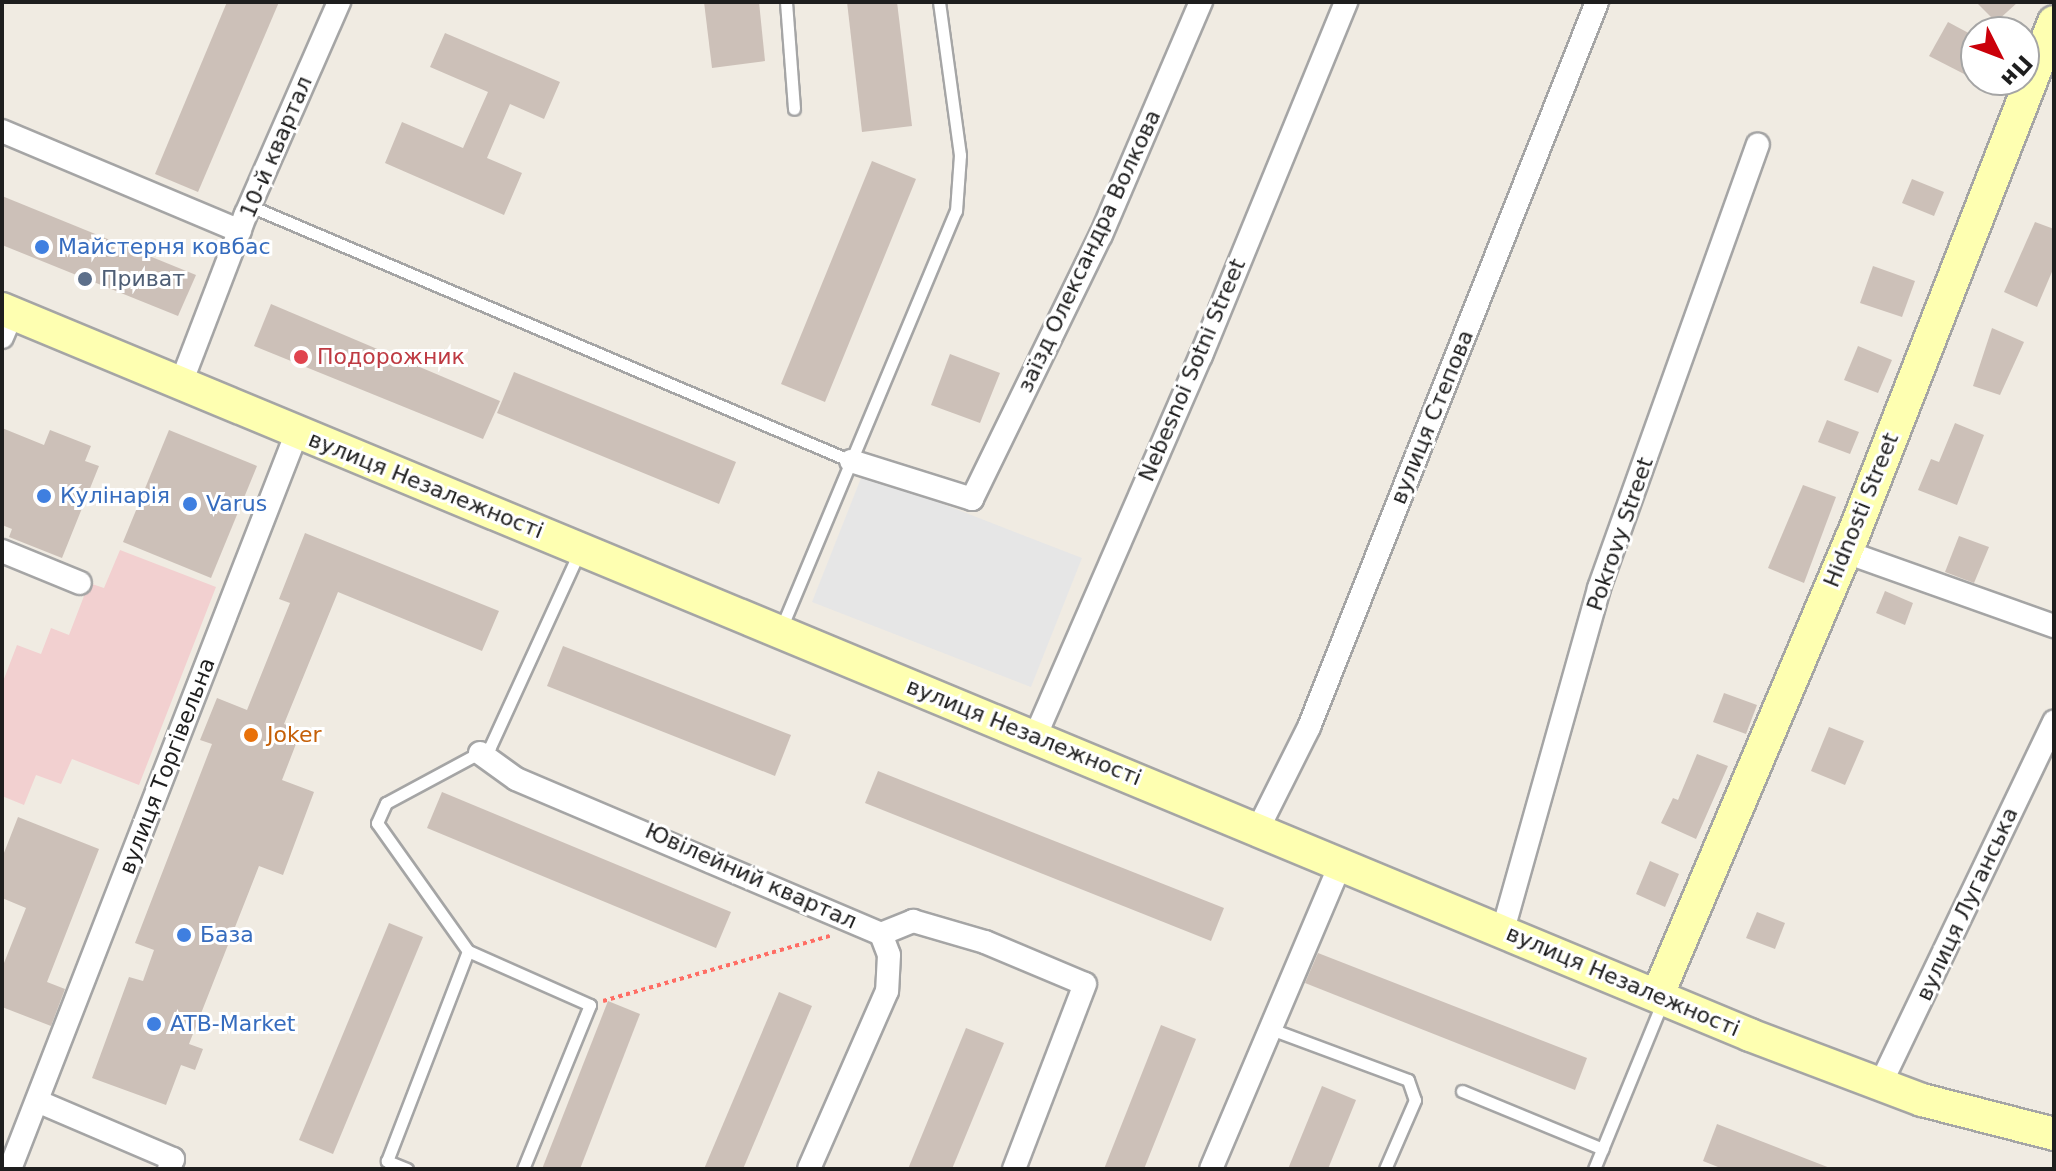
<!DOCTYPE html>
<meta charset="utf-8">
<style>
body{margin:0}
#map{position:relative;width:2056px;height:1171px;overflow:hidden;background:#f0ebe2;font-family:"DejaVu Sans",sans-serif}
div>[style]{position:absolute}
.commercial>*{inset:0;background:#f2d0d0}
.parking>*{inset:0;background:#e6e6e6}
.building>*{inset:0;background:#ccc0b8}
.path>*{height:4px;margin-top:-2px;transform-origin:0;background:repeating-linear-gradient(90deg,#ff6d64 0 4px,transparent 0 8px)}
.roads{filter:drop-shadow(2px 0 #a5a5a5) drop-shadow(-2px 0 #a5a5a5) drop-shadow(0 2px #a5a5a5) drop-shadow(0 -2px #a5a5a5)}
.lane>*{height:11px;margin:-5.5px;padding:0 5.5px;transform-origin:5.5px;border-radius:5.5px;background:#fff}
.street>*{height:22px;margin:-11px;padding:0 11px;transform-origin:11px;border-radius:11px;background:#fff}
.secondary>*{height:32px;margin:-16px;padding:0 16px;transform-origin:16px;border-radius:16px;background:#feffb1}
.dots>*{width:22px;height:22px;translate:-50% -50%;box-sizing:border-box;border:4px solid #fff;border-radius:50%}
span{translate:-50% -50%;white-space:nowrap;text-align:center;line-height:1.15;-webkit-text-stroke:6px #fff;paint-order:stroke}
.street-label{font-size:22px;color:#1e1e1e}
.shop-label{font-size:22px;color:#366cbe}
.left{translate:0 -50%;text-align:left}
.service-label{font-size:22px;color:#4e5e75}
.health-label{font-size:22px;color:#be3a42}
.food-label{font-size:22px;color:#c56008}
.frame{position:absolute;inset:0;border:4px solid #1e1e1e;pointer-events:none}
.north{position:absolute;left:1960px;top:16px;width:80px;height:80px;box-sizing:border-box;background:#fff;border:2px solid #a5a5a5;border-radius:50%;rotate:132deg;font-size:22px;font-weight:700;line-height:32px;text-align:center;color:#1e1e1e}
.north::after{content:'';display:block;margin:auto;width:28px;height:36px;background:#cb000a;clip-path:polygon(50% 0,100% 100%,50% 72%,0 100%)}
</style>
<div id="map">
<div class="commercial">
<i style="clip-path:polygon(120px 550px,216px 587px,139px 785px,72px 759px,61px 784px,36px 775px,24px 805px,2px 796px,2px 684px,17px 645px,41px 654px,51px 628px,69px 635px,89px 583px,104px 588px)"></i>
</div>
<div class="parking">
<i style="clip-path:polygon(863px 473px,1082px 558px,1031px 687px,812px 602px)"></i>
</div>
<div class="building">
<i style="clip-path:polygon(227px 2px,279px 2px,198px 192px,155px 174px)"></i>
<i style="clip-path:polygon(704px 2px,759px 2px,765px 61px,712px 68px)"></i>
<i style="clip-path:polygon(847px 2px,897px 2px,912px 126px,862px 132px)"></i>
<i style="clip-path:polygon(1976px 2px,2018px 2px,1996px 22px)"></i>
<i style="clip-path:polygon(1948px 22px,1976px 37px,1976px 60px,1968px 76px,1929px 56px)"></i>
<i style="clip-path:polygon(445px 33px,560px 82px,544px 119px,510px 104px,487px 158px,522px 173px,504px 215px,385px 163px,402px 122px,463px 148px,488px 92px,430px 67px)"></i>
<i style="clip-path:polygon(872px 161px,916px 179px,825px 402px,781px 384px)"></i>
<i style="clip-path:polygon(1912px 179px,1944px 192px,1934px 216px,1902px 203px)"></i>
<i style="clip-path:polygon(2px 196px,196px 275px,178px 316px,2px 245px)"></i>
<i style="clip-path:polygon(2035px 222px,2054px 229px,2054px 267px,2037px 307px,2004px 292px)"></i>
<i style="clip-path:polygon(1873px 266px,1915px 281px,1902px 317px,1860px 303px)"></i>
<i style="clip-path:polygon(271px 304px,500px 401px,483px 439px,254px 346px)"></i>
<i style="clip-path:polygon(1992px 328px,2024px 342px,2000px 395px,1973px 386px)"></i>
<i style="clip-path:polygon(1858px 346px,1892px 360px,1878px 393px,1844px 380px)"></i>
<i style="clip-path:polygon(950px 354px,1000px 373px,980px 423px,931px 405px)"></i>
<i style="clip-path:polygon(514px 372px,736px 462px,719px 504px,497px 413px)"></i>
<i style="clip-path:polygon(1827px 420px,1859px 432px,1850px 454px,1818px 442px)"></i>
<i style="clip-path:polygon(1955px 423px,1984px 435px,1957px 505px,1918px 490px,1931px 459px,1939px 462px)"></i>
<i style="clip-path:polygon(2px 428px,44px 445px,50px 430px,91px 446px,85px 461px,99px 466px,62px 558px,9px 537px,12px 529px,2px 525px)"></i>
<i style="clip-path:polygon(169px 430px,257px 466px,211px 578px,123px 542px)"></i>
<i style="clip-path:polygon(1803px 485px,1836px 497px,1804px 583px,1768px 568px)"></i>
<i style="clip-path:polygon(305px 533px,499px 611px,482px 651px,338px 592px,284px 724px,301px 731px,282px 780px,314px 792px,283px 875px,259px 866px,189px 1044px,203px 1049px,195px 1070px,181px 1065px,166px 1105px,92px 1078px,129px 977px,143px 981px,154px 950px,135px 943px,212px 744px,200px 740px,217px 698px,247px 710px,290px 603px,279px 599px)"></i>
<i style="clip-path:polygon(1959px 536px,1989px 547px,1974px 583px,1945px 572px)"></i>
<i style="clip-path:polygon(1885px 591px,1913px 603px,1905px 625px,1876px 613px)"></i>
<i style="clip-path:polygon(563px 646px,791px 735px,775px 776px,547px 686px)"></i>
<i style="clip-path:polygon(1724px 693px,1757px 705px,1746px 734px,1713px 722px)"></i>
<i style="clip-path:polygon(1829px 727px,1864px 741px,1845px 785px,1811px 771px)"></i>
<i style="clip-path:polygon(1697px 754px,1728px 766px,1696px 839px,1661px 823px,1673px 798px,1678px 800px)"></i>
<i style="clip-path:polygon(878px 771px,1224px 908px,1211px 941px,865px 803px)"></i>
<i style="clip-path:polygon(442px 792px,731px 912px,716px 948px,427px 828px)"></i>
<i style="clip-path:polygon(18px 817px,99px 849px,47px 982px,65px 989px,51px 1026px,2px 1007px,2px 968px,26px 908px,2px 898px,2px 858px)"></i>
<i style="clip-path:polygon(1650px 861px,1679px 874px,1665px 907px,1636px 894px)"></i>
<i style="clip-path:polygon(1757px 912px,1785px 923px,1775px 949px,1746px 938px)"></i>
<i style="clip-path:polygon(389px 923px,423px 937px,333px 1154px,299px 1140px)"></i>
<i style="clip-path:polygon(1318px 953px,1587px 1058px,1575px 1090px,1305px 983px)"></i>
<i style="clip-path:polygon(779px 992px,812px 1006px,743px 1169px,704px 1169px)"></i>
<i style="clip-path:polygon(608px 1001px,640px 1014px,580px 1169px,542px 1169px)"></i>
<i style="clip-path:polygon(1161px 1025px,1196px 1039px,1144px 1169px,1104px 1169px)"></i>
<i style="clip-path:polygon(966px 1028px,1004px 1043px,952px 1169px,908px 1169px)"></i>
<i style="clip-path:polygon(1322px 1086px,1356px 1100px,1328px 1169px,1288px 1169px)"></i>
<i style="clip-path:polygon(1717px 1124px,1830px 1168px,1830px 1169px,1723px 1169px,1703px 1161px)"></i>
</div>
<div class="path">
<i style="left:603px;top:1001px;width:236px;rotate:-16deg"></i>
</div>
<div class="roads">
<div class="lane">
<i style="left:786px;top:2px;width:107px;rotate:85.7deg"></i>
<i style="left:250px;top:206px;width:653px;rotate:22.99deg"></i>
<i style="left:780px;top:631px;width:455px;rotate:-67.3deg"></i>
<i style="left:956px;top:211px;width:56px;rotate:-85.9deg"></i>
<i style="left:960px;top:155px;width:154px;rotate:-97.8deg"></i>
<i style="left:1271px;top:1029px;width:146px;rotate:20.4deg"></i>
<i style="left:1408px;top:1080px;width:21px;rotate:71deg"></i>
<i style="left:1415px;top:1100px;width:75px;rotate:113.5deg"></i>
<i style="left:1462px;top:1091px;width:152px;rotate:22.4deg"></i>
<i style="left:407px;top:1169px;width:22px;rotate:-158deg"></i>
<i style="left:387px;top:1161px;width:225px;rotate:-68.9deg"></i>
<i style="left:523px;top:1169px;width:177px;rotate:-67.8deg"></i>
<i style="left:590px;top:1005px;width:133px;rotate:-156.1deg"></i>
<i style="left:468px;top:951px;width:157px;rotate:-125.4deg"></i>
<i style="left:377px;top:823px;width:22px;rotate:-66deg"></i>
<i style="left:386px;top:803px;width:118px;rotate:-28.3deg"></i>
<i style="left:490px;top:747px;width:213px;rotate:-65.4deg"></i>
<i style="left:1594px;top:1169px;width:182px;rotate:-67.7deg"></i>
</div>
<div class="street">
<i style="left:2px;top:131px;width:258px;rotate:22.8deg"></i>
<i style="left:2px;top:337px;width:25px;rotate:-67deg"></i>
<i style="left:181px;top:383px;width:181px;rotate:-69deg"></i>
<i style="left:246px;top:214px;width:232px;rotate:-66.3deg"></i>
<i style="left:851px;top:461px;width:127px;rotate:17.4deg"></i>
<i style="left:972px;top:499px;width:294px;rotate:-64deg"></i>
<i style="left:1101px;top:235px;width:254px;rotate:-66.8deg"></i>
<i style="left:2px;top:551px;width:84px;rotate:22.3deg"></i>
<i style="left:1846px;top:552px;width:221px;rotate:19.6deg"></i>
<i style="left:1035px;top:737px;width:416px;rotate:-66.5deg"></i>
<i style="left:1201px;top:356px;width:383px;rotate:-67.7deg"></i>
<i style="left:480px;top:753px;width:44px;rotate:35.8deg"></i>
<i style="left:516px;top:779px;width:397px;rotate:23deg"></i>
<i style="left:881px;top:934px;width:22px;rotate:69deg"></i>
<i style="left:889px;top:955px;width:36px;rotate:93deg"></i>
<i style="left:887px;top:991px;width:194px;rotate:113.7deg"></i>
<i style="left:1258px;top:829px;width:114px;rotate:-63.4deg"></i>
<i style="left:1309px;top:727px;width:780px;rotate:-68.33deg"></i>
<i style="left:1503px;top:930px;width:355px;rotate:-74.3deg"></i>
<i style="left:1599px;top:588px;width:471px;rotate:-70.3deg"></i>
<i style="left:881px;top:934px;width:35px;rotate:-22deg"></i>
<i style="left:913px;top:921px;width:75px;rotate:16.3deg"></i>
<i style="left:985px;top:942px;width:108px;rotate:22.8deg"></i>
<i style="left:1085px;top:984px;width:198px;rotate:111deg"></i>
<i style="left:1880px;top:1085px;width:403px;rotate:-64.4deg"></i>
<i style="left:37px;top:1101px;width:148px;rotate:23.1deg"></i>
<i style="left:173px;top:1159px;width:11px;rotate:112deg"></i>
<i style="left:10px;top:1169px;width:791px;rotate:-68.72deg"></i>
<i style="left:1211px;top:1169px;width:332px;rotate:-67deg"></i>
</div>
<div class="secondary">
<i style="left:2px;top:309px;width:1893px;rotate:22.55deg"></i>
<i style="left:1750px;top:1035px;width:184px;rotate:20.7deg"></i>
<i style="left:1922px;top:1100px;width:136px;rotate:14.4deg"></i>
<i style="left:1658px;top:994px;width:496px;rotate:-67deg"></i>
<i style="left:1852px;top:538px;width:554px;rotate:-68.62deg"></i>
</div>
</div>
<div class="dots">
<i style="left:42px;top:247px;background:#3f7fe0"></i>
<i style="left:85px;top:279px;background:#5c6f8a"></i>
<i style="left:301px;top:357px;background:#e0444e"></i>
<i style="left:44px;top:496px;background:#3f7fe0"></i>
<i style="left:190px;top:504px;background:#3f7fe0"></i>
<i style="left:251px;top:735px;background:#e8710a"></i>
<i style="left:184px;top:935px;background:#3f7fe0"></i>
<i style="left:154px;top:1024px;background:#3f7fe0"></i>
</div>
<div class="street-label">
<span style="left:276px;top:147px;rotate:-67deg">10-й квартал</span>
<span style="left:1089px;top:251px;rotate:-65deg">заїзд Олександра Волкова</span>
<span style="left:1192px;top:370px;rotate:-67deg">Nebesnoi Sotni Street</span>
<span style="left:1432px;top:417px;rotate:-68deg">вулиця Степова</span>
<span style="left:426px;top:485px;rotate:22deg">вулиця Незалежності</span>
<span style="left:1861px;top:510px;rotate:-68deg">Hidnosti Street</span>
<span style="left:1620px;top:534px;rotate:-71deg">Pokrovy Street</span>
<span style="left:1024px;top:732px;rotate:22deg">вулиця Незалежності</span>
<span style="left:167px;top:766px;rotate:-69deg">вулиця Торгівельна</span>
<span style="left:751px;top:876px;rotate:24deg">Ювілейний квартал</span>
<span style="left:1967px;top:904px;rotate:-65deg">вулиця Луганська</span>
<span style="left:1623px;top:981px;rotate:23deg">вулиця Незалежності</span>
</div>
<div class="shop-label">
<span class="left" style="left:58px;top:247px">Майстерня ковбас</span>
<span class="left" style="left:60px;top:496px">Кулінарія</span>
<span class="left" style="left:206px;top:504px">Varus</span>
<span class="left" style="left:200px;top:935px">База</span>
<span class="left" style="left:170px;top:1024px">ATB-Market</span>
</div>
<div class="service-label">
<span class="left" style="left:101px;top:279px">Приват</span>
</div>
<div class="health-label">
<span class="left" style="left:317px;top:357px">Подорожник</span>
</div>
<div class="food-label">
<span class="left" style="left:267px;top:735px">Joker</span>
</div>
<div class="frame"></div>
<div class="north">Пн</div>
</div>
